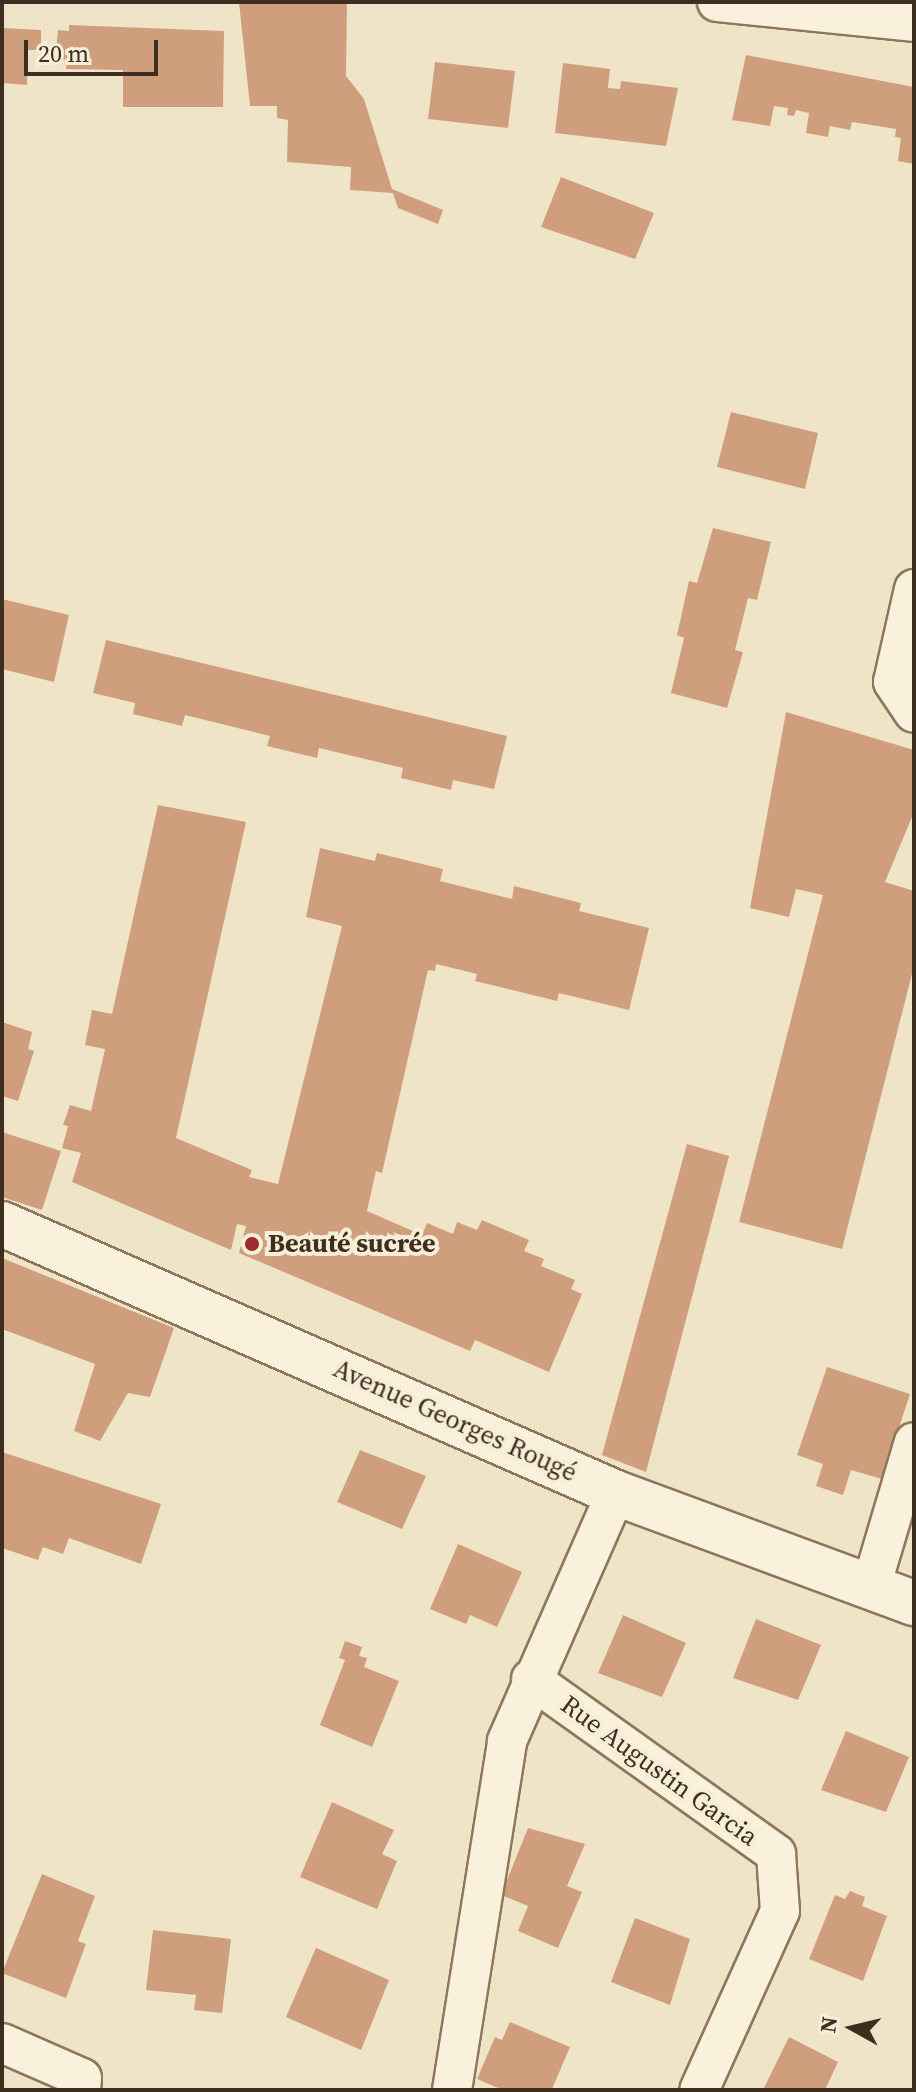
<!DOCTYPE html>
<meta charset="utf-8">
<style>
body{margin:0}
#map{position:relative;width:916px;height:2092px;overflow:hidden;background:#f0e4c8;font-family:"Source Serif 4",serif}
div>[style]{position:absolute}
.building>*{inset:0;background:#cf9f7d}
.roads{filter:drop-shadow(2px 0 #8d765c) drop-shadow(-2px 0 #8d765c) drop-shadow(0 2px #8d765c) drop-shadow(0 -2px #8d765c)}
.street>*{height:38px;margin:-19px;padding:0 19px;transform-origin:19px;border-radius:19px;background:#faf1dc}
.secondary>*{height:44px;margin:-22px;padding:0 22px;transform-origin:22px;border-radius:22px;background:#faf1dc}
.dots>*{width:22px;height:22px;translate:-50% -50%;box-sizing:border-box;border:4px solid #f7eed8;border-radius:50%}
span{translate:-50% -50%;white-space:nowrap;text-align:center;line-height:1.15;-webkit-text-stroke:8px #f7eed8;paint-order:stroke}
.poi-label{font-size:26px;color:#3d2e20;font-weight:700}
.left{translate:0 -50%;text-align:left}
.street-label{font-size:26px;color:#3d2e20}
.frame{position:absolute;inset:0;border:4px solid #3d2e20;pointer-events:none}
.north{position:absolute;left:812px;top:1988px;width:80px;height:80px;-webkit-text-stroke:6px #f7eed8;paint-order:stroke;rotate:278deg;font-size:22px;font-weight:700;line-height:32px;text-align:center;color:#3d2e20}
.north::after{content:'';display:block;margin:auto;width:28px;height:36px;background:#3d2e20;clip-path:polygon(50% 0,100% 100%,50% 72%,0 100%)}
.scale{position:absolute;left:24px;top:40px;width:134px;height:36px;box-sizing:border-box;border:4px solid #3d2e20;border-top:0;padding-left:10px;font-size:24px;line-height:28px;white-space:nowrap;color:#3d2e20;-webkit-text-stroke:6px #f7eed8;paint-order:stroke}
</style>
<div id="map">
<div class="building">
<i style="clip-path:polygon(239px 2px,347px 2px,346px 76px,364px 99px,392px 189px,443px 210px,438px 224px,398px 208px,393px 193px,350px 190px,351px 167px,287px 162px,288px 120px,277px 118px,277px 106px,250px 106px)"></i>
<i style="clip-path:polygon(69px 25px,224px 31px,223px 107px,123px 107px,123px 70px,66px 69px,67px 60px,55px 59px,58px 30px,69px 31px)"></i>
<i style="clip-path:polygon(2px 28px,41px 30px,41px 50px,28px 50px,27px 85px,2px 83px)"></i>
<i style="clip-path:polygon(746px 55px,914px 87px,914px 164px,898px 161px,901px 138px,895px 137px,896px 129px,852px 122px,850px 130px,830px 126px,828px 137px,806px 133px,809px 113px,796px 110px,794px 116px,787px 115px,788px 108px,774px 106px,770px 126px,732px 120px)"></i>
<i style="clip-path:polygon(435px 62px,515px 71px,508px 128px,428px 119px)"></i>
<i style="clip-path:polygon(563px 63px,610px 69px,608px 88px,620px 89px,621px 81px,678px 88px,666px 146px,555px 133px)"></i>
<i style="clip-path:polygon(561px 177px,654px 213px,635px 259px,541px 227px)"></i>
<i style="clip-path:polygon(731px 412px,818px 433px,805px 489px,717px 467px)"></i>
<i style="clip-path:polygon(713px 528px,771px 542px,757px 600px,748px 598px,735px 650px,743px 652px,727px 708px,671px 693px,684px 638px,677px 635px,689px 581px,697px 583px)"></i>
<i style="clip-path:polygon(2px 599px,69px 615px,54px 682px,2px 669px)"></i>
<i style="clip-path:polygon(106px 640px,507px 736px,494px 789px,453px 780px,451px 790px,401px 778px,403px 768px,319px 748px,317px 758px,267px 746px,270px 736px,185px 715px,182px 726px,133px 714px,135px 703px,93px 693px)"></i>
<i style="clip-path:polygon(786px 712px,914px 750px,914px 812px,885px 882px,914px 891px,914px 966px,842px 1249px,739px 1222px,823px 895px,796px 889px,789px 917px,750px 908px)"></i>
<i style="clip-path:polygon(158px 805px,246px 822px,176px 1138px,252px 1170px,249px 1177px,278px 1184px,342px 926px,306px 917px,320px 848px,375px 861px,377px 853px,443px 869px,440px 881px,512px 899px,514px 886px,581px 903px,579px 911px,649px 928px,629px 1010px,559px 993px,557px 1001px,475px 981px,477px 974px,436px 964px,435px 971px,428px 970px,382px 1173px,376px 1171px,367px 1211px,422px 1235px,427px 1223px,453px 1234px,457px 1222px,477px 1230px,482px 1220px,529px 1240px,524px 1251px,544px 1259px,541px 1266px,575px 1280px,571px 1289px,582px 1294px,549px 1372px,475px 1340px,470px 1351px,239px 1253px,246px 1226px,237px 1224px,231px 1250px,72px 1182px,81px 1153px,62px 1148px,68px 1126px,63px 1125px,70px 1105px,91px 1111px,105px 1049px,85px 1045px,92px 1010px,112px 1014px)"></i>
<i style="clip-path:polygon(2px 1022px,32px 1032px,28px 1049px,34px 1051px,18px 1101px,2px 1096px)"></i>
<i style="clip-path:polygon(2px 1132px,61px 1151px,42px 1210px,2px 1197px)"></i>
<i style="clip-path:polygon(687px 1144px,729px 1156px,646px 1472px,602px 1455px)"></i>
<i style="clip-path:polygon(2px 1258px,174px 1328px,150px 1397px,128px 1393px,100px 1441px,74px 1431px,95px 1364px,2px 1329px)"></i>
<i style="clip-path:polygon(827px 1367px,910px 1394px,882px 1479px,851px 1470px,843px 1495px,816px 1486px,823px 1464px,797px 1455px)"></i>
<i style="clip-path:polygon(360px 1450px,426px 1476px,402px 1529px,337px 1502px)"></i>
<i style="clip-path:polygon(2px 1452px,161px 1504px,141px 1564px,69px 1538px,63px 1554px,43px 1547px,38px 1560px,2px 1548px)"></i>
<i style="clip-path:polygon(458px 1544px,522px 1572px,497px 1627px,470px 1615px,466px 1624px,430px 1609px)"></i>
<i style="clip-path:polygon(623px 1615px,686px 1643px,662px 1697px,598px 1673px)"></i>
<i style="clip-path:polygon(756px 1619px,821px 1645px,798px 1700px,733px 1678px)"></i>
<i style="clip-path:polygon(345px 1641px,362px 1647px,359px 1656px,367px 1658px,364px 1667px,399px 1681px,372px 1747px,320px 1725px,345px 1660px,339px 1658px)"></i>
<i style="clip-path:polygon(846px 1731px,909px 1757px,886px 1812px,821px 1790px)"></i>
<i style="clip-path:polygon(332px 1802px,394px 1830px,382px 1854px,397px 1861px,377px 1909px,300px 1877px)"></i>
<i style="clip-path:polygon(528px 1828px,585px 1844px,567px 1886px,582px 1892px,558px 1948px,518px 1931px,528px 1906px,501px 1895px)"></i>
<i style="clip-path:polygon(42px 1874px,95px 1896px,78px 1941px,86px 1944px,66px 1998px,2px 1973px)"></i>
<i style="clip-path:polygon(850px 1891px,865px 1897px,862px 1906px,887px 1916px,863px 1981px,809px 1959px,835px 1895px,845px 1899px)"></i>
<i style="clip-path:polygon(635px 1918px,690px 1939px,670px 2005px,611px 1982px)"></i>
<i style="clip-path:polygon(153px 1930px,231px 1939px,222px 2013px,194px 2010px,196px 1995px,146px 1990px)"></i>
<i style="clip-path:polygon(316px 1948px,389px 1980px,361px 2050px,286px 2017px)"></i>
<i style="clip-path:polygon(510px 2022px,570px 2047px,552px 2089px,503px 2090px,477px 2079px,495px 2037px,502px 2040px)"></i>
<i style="clip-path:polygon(789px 2037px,838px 2062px,825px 2090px,763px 2090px)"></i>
</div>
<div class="roads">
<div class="street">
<i style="left:717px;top:2px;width:198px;rotate:5.8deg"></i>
<i style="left:914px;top:589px;width:95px;rotate:102.7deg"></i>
<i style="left:893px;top:682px;width:37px;rotate:56deg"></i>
<i style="left:871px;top:1587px;width:151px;rotate:-73.5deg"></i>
<i style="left:531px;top:1679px;width:301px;rotate:35.5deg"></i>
<i style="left:776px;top:1854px;width:57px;rotate:86deg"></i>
<i style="left:780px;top:1911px;width:196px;rotate:114.3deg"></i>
<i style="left:2px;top:2043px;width:87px;rotate:23.6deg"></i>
<i style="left:82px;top:2078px;width:12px;rotate:95deg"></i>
<i style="left:452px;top:2090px;width:353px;rotate:-81deg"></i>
<i style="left:507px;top:1741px;width:271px;rotate:-66.3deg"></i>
</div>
<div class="secondary">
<i style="left:2px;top:1224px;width:670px;rotate:23.66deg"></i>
<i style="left:616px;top:1493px;width:318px;rotate:20.3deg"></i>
</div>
</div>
<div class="dots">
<i style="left:252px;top:1244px;background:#9e2a2b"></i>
</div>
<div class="poi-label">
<span class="left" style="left:268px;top:1244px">Beauté sucrée</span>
</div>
<div class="street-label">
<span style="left:455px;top:1421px;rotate:24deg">Avenue Georges Rougé</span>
<span style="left:659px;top:1771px;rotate:36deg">Rue Augustin Garcia</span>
</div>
<div class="frame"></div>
<div class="north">N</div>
<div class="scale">20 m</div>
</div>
